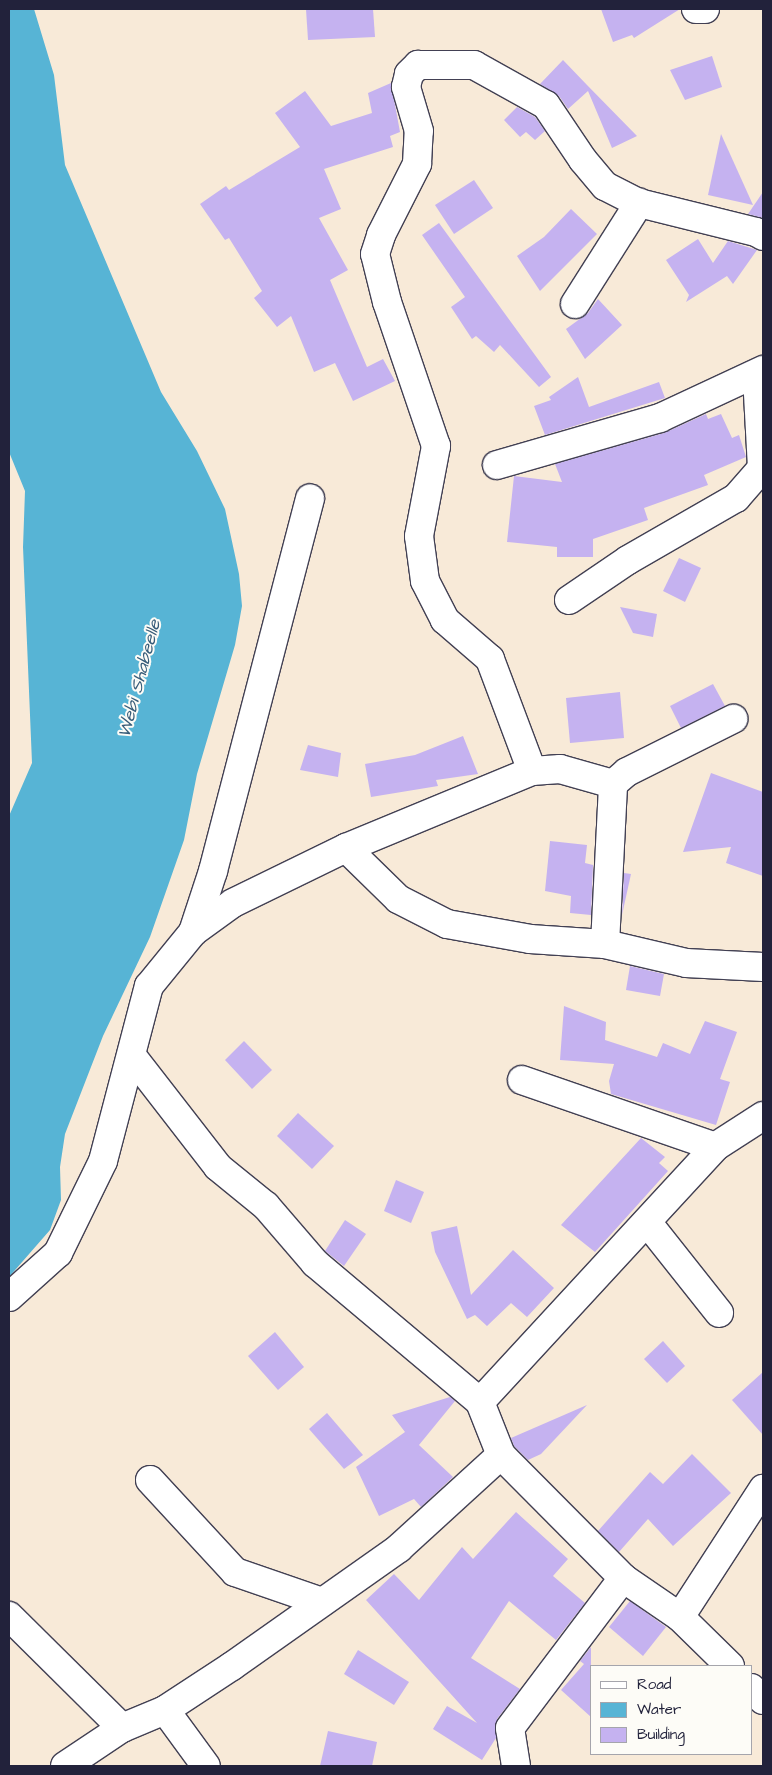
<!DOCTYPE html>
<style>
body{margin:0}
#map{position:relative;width:772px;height:1775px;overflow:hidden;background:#f8ead8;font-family:"Architects Daughter",sans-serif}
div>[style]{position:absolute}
.water>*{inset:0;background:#57b4d5}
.building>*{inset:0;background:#c5b2f0}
.roads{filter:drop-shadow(1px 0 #424053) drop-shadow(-1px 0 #424053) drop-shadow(0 1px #424053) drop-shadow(0 -1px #424053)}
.minor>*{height:28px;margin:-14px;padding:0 14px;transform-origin:14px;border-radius:14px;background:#fff}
span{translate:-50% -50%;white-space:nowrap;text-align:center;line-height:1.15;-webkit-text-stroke:4px #fdfcf7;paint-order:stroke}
.water-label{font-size:18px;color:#375c79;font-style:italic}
.frame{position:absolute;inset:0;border:10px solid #22223b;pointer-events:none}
.legend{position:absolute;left:590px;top:1665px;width:162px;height:90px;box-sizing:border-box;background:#fdfcf7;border:1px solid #a5a5ac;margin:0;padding:6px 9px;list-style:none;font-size:15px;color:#22223b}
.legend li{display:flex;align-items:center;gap:10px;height:25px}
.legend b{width:25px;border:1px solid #a5a5ac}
</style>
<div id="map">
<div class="water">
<i style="clip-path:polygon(9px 9px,34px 9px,54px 75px,65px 165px,161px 392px,197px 451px,225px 509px,239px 574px,242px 606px,235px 645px,197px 774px,184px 840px,150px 937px,103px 1036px,65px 1134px,60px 1167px,61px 1200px,50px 1230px,9px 1277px,9px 816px,32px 763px,23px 547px,25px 491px,9px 452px)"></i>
</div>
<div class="building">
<i style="clip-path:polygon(306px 9px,373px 9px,375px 37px,308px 40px)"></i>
<i style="clip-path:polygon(601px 9px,680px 9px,634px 38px,632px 35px,613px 42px)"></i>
<i style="clip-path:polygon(712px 56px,722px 87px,685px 100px,670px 70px)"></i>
<i style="clip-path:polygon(563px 60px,587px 85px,637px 136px,612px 148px,588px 91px,568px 109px,559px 96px,540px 84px)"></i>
<i style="clip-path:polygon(391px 83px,400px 132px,390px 136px,393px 147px,324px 169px,341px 209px,319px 218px,348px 270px,330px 280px,367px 367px,383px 359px,395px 381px,353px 401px,335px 363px,314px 372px,291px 316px,277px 327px,254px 298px,262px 291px,229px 238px,225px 240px,200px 204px,226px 186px,229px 190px,300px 147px,275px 113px,305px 91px,331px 126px,372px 113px,368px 93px)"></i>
<i style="clip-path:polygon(517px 107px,535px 117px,545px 131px,535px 140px,526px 132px,520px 137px,504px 120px)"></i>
<i style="clip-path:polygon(721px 134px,753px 205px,708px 195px)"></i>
<i style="clip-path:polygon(474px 180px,493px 208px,454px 234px,435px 205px)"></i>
<i style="clip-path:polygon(763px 192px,763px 218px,748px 214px)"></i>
<i style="clip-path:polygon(571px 209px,597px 234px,540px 291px,517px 256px,544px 237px)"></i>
<i style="clip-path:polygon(439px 223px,551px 377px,539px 387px,500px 345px,494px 352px,476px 336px,472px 339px,451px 307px,465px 297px,422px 235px)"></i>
<i style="clip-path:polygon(698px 239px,713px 263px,728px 241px,757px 250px,733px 284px,727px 276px,686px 302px,689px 295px,666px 260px)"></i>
<i style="clip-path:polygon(598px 299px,622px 325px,585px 359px,566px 329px,588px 313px)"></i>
<i style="clip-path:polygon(578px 377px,589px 407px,659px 382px,665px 398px,545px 435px,534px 406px,551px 400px,549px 397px)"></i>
<i style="clip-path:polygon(706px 414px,708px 419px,721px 414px,732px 438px,739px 435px,746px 457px,704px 475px,708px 485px,644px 508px,648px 520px,593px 539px,593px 557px,557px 557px,557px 547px,507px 542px,514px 476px,562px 482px,555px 464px,664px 433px)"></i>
<i style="clip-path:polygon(679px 558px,701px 568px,685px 602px,663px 591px)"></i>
<i style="clip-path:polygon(620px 607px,657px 614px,653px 637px,633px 633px)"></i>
<i style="clip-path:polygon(713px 684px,725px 706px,681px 728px,670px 706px)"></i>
<i style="clip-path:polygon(620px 692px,624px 738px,570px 743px,566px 698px)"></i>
<i style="clip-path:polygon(463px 736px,478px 774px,436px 780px,438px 786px,371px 797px,365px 764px,415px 755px)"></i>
<i style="clip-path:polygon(308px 745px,341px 753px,338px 777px,300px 770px)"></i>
<i style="clip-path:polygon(711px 773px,763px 792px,763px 876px,726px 863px,731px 847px,683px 852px)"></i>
<i style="clip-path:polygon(550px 841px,587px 845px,585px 863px,593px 865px,591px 915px,570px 913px,571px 896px,545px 891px)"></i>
<i style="clip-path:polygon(624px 873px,631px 874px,622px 915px)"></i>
<i style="clip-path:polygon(630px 966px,664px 974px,660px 996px,626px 990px)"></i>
<i style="clip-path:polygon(564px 1006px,606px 1022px,605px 1040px,657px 1057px,663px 1043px,690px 1054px,705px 1021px,737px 1032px,720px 1079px,730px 1082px,716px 1125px,611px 1094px,609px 1081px,614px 1064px,560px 1060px)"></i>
<i style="clip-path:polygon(244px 1041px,272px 1070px,252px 1089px,225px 1060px)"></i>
<i style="clip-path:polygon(298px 1113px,334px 1146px,312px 1169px,277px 1136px)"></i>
<i style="clip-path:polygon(641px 1138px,665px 1157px,659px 1163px,668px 1171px,595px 1252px,561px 1225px)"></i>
<i style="clip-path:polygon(396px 1180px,424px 1192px,411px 1223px,384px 1211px)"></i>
<i style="clip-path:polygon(345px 1220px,366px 1234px,344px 1266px,325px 1251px)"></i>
<i style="clip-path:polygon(457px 1226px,471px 1295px,513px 1250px,554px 1288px,527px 1317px,511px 1303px,487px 1326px,475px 1315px,467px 1319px,435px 1252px,431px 1232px)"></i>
<i style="clip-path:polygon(275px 1332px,304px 1367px,278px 1390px,248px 1356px)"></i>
<i style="clip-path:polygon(663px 1341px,685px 1366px,667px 1383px,644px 1359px)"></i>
<i style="clip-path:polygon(763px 1372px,763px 1435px,732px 1400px)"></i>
<i style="clip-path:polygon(450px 1397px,455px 1401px,419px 1445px,453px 1477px,421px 1507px,414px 1499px,379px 1516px,356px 1467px,405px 1432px,392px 1415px)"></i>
<i style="clip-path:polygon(587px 1405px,541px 1454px,528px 1460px,514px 1446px,511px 1438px)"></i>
<i style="clip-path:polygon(327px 1413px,363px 1455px,344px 1469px,309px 1429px)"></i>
<i style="clip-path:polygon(692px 1454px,731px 1493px,673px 1546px,648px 1519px,619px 1552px,598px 1531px,650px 1472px,663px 1484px)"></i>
<i style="clip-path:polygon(516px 1512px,568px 1559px,553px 1576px,585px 1603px,556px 1640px,509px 1601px,471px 1658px,520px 1689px,497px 1719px,496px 1738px,482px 1760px,433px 1729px,447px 1706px,477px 1723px,366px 1600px,394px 1574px,419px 1600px,462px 1547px,473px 1559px)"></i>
<i style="clip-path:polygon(630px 1601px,666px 1627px,643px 1656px,609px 1627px)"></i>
<i style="clip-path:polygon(591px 1647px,591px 1717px,561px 1690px,584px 1664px,580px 1661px)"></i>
<i style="clip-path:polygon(358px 1650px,409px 1682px,394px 1705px,344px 1674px)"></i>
<i style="clip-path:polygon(328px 1731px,377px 1742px,372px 1766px,320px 1766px)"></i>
</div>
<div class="roads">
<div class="minor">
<i style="left:696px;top:9px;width:9px"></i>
<i style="left:575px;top:304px;width:120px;rotate:-57.6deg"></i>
<i style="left:497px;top:465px;width:170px;rotate:-16.1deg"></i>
<i style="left:660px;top:418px;width:114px;rotate:-25deg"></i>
<i style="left:569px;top:600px;width:71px;rotate:-34.1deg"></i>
<i style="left:628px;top:560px;width:125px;rotate:-29.9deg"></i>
<i style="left:736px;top:498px;width:40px;rotate:-49deg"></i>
<i style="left:762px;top:468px;width:93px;rotate:-93.1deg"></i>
<i style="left:532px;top:771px;width:120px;rotate:-110.6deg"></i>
<i style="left:490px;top:659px;width:60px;rotate:-139.1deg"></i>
<i style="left:445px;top:620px;width:44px;rotate:-117.1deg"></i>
<i style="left:425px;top:581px;width:45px;rotate:-97.6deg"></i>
<i style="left:419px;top:536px;width:92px;rotate:-79.3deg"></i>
<i style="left:436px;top:446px;width:152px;rotate:-108.8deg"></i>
<i style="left:387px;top:302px;width:49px;rotate:-104deg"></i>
<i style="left:375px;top:254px;width:20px;rotate:-72deg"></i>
<i style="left:381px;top:235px;width:80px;rotate:-63.1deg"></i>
<i style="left:417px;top:164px;width:33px;rotate:-87deg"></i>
<i style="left:419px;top:131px;width:46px;rotate:-106.5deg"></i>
<i style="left:406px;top:87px;width:13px;rotate:-77deg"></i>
<i style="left:409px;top:74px;width:13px;rotate:-45deg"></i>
<i style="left:418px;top:65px;width:56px"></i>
<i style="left:474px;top:65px;width:82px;rotate:29.1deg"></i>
<i style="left:546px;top:105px;width:66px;rotate:56.1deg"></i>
<i style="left:583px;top:160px;width:34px;rotate:50deg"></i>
<i style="left:605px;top:186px;width:38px;rotate:27deg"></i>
<i style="left:639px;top:203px;width:121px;rotate:13.9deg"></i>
<i style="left:756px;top:232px;width:8px;rotate:30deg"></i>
<i style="left:346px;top:848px;width:73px;rotate:44.4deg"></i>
<i style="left:398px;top:899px;width:55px;rotate:27deg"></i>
<i style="left:447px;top:924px;width:84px;rotate:10.2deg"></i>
<i style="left:530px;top:939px;width:75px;rotate:3.8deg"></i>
<i style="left:605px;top:944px;width:83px;rotate:13.2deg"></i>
<i style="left:686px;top:963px;width:77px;rotate:3deg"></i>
<i style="left:193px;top:932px;width:64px;rotate:-71.8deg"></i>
<i style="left:213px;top:871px;width:385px;rotate:-75.4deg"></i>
<i style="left:605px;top:944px;width:160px;rotate:-87.1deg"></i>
<i style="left:613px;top:784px;width:18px;rotate:-41deg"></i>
<i style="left:627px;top:772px;width:119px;rotate:-26.6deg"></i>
<i style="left:132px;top:1056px;width:140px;rotate:52.2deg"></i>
<i style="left:218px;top:1167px;width:62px;rotate:39.1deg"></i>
<i style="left:266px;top:1206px;width:75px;rotate:49.3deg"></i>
<i style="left:315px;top:1263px;width:216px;rotate:40.1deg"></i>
<i style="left:480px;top:1402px;width:57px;rotate:68.4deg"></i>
<i style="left:501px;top:1455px;width:173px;rotate:45.2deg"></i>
<i style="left:623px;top:1578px;width:69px;rotate:34.4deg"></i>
<i style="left:680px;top:1617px;width:70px;rotate:44.4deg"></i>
<i style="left:522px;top:1080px;width:204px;rotate:19.1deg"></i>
<i style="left:647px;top:1222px;width:116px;rotate:51.6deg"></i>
<i style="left:9px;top:1297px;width:66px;rotate:-41.9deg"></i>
<i style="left:58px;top:1253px;width:102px;rotate:-63.9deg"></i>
<i style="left:103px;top:1161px;width:181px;rotate:-75.3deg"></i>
<i style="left:149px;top:986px;width:70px;rotate:-50.8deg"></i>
<i style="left:193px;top:932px;width:49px;rotate:-35.9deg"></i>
<i style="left:233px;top:903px;width:126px;rotate:-26deg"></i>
<i style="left:346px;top:848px;width:201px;rotate:-22.5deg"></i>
<i style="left:532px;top:771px;width:28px;rotate:-4deg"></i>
<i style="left:560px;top:769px;width:55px;rotate:15.8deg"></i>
<i style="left:480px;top:1402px;width:347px;rotate:-47.3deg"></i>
<i style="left:715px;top:1147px;width:57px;rotate:-32.9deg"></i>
<i style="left:150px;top:1480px;width:125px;rotate:47.3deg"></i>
<i style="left:235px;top:1572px;width:92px;rotate:19deg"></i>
<i style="left:9px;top:1616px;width:159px;rotate:44.7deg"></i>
<i style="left:680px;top:1617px;width:153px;rotate:-57deg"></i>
<i style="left:751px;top:1688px;width:17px;rotate:45deg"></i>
<i style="left:165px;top:1710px;width:69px;rotate:53.8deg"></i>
<i style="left:65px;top:1766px;width:69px;rotate:-33.7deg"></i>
<i style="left:122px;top:1728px;width:47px;rotate:-22.7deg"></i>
<i style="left:165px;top:1710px;width:80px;rotate:-33.3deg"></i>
<i style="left:232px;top:1666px;width:204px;rotate:-35.2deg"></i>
<i style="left:399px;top:1548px;width:138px;rotate:-42.4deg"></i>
<i style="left:516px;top:1766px;width:38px;rotate:-99deg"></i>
<i style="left:510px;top:1728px;width:188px;rotate:-53deg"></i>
</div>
</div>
<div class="water-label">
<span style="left:140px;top:679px;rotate:-75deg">Webi Shabeelle</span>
</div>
<div class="frame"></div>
<ul class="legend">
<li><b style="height:6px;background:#fff"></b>Road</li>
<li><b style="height:14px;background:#57b4d5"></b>Water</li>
<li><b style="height:14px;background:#c5b2f0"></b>Building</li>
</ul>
</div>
